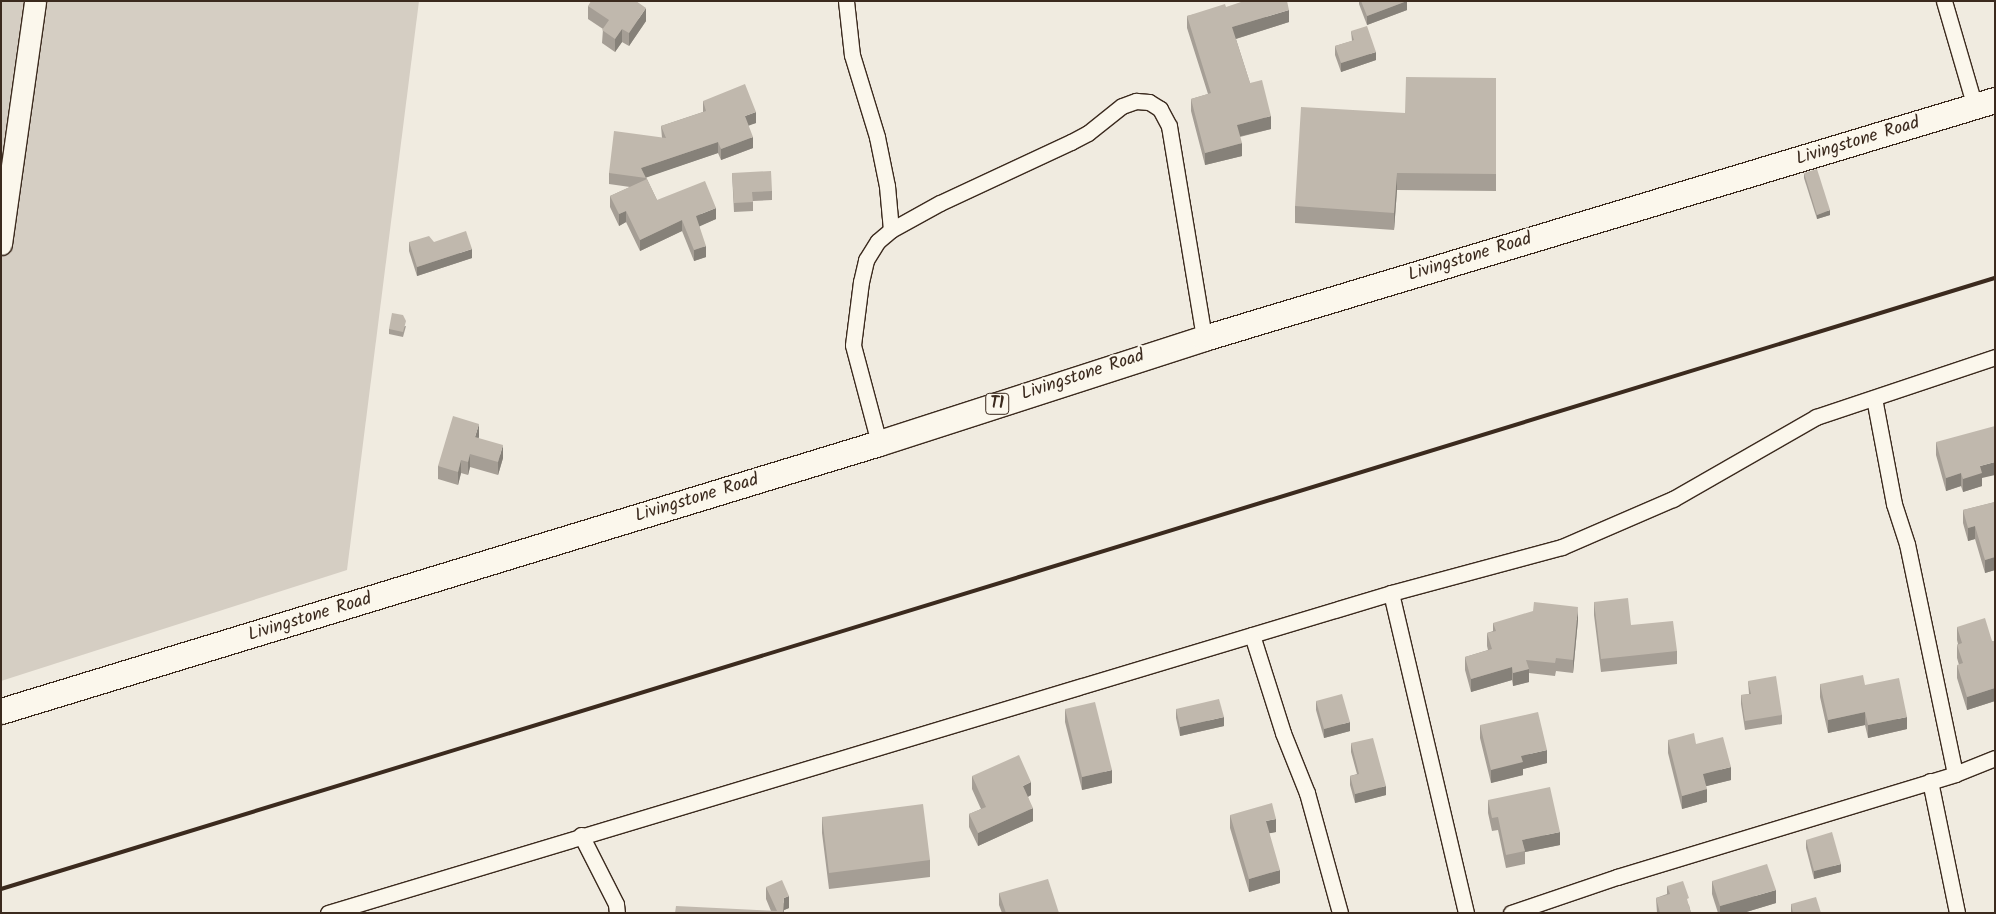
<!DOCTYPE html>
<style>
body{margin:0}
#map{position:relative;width:1996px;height:914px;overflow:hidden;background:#f0ebe0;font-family:Kalam,sans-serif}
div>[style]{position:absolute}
.green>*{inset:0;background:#d5cec3}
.roads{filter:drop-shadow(1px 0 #3b2a1e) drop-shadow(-1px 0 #3b2a1e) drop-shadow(0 1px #3b2a1e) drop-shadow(0 -1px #3b2a1e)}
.minor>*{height:15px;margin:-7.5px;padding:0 7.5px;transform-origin:7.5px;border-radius:7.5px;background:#fbf7ec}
.secondary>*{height:21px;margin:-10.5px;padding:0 10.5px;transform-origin:10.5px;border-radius:10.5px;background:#fbf7ec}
.trunk>*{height:25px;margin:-12.5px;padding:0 12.5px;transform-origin:12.5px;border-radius:12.5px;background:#fbf7ec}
.rail>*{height:4px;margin:-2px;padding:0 2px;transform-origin:2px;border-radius:2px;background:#3b2a1e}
.wall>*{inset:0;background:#a59e95}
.shaded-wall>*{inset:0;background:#868179}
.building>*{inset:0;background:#c0b8ad}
span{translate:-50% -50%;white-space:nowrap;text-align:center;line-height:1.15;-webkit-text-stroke:4px #fbf7ec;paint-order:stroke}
.shield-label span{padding:1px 4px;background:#fbf7ec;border:1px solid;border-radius:4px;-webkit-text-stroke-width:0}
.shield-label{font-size:16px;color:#3b2a1e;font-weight:700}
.street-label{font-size:18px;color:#3b2a1e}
.frame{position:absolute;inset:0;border:2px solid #3b2a1e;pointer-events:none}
</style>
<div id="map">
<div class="green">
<i style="clip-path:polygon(1px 1px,419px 1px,347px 570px,1px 681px)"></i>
</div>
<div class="roads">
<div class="minor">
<i style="left:846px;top:1px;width:54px;rotate:83.7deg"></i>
<i style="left:852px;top:55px;width:86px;rotate:73deg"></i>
<i style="left:877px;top:137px;width:50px;rotate:78.5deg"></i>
<i style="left:887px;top:186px;width:44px;rotate:84.8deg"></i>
<i style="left:1944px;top:1px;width:110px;rotate:73.7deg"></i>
<i style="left:1874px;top:398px;width:108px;rotate:79.3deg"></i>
<i style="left:1894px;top:504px;width:42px;rotate:72deg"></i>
<i style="left:1907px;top:544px;width:235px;rotate:78.2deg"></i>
<i style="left:879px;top:443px;width:101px;rotate:-104.9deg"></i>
<i style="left:853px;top:345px;width:64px;rotate:-82.8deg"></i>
<i style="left:861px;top:282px;width:23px;rotate:-77deg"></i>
<i style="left:866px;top:260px;width:22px;rotate:-58deg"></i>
<i style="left:878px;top:241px;width:17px;rotate:-40deg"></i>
<i style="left:891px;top:230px;width:56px;rotate:-28.9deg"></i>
<i style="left:940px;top:203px;width:145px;rotate:-25deg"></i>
<i style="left:1071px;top:142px;width:19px;rotate:-28deg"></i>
<i style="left:1088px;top:133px;width:43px;rotate:-38.5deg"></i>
<i style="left:1122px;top:106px;width:15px;rotate:-20deg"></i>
<i style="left:1136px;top:101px;width:13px;rotate:4deg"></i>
<i style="left:1149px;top:102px;width:13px;rotate:32deg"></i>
<i style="left:1160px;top:109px;width:19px;rotate:62deg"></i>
<i style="left:1169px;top:126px;width:215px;rotate:80.6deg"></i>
<i style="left:1391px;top:593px;width:329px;rotate:76.8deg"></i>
<i style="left:1252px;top:635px;width:103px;rotate:72.4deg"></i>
<i style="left:1283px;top:733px;width:65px;rotate:68.2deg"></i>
<i style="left:1307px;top:793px;width:124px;rotate:74.6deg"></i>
<i style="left:1930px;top:781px;width:135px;rotate:78.4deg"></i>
<i style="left:581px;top:835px;width:77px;rotate:63.1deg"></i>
<i style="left:616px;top:904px;width:9px;rotate:84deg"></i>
<i style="left:328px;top:913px;width:1110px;rotate:-16.75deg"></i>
<i style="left:1391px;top:593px;width:177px;rotate:-15.1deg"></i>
<i style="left:1562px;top:547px;width:121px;rotate:-23.4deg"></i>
<i style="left:1673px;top:499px;width:165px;rotate:-29.8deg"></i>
<i style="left:1816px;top:417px;width:189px;rotate:-18.5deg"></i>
<i style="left:1511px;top:913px;width:112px;rotate:-18.8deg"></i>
<i style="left:1617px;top:877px;width:353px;rotate:-16.9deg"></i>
<i style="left:1955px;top:774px;width:43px;rotate:-21.8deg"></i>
</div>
<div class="secondary">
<i style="left:1px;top:244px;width:245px;rotate:-82deg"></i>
</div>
<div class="trunk">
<i style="left:1px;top:711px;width:918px;rotate:-16.97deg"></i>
<i style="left:879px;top:443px;width:342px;rotate:-17.9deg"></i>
<i style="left:1204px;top:338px;width:826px;rotate:-16.75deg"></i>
</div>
</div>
<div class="rail">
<i style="left:1px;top:889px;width:2086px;rotate:-17.04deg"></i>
</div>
<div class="wall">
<i style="clip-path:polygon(1359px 1px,1407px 1px,1407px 10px,1367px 25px,1359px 4px)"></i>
<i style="clip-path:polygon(588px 6px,646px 21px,629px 46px,622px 42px,615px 52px,602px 43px,603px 29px,588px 19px)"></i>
<i style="clip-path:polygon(1226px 7px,1289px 22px,1236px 39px,1250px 83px,1271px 129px,1240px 137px,1242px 156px,1205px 165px,1191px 111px,1191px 99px,1208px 94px,1187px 28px,1187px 16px)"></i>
<i style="clip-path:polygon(1351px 31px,1376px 60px,1341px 72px,1335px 55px,1335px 46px,1352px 41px)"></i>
<i style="clip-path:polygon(1496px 78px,1496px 191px,1397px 190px,1394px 230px,1295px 223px,1295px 206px,1405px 113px)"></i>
<i style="clip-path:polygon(703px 101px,756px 123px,748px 125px,753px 148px,721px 160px,718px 153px,646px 177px,657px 200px,716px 219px,699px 226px,706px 257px,694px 261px,682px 231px,640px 251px,626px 222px,619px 226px,610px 207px,610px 196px,630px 187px,609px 184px,609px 173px,662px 138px,661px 126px,703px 112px)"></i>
<i style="clip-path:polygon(732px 173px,772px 191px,772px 200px,753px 201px,753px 211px,734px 212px)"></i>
<i style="clip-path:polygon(1804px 173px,1830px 215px,1817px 219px,1804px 178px)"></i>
<i style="clip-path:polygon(409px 242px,434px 242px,472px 258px,417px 276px,409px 251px)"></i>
<i style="clip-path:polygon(406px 326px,403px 337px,389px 334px,389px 329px)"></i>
<i style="clip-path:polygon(479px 437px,478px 438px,503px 458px,498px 475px,470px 467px,468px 475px,461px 473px,458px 485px,438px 479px,438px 466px)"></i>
<i style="clip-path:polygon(1936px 442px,1982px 478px,1982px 486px,1963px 492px,1961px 486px,1946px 491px,1936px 455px)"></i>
<i style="clip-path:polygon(1995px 502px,1995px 570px,1985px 573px,1975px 539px,1968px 541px,1963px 523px,1963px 510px)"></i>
<i style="clip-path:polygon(1594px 602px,1631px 625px,1677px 651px,1677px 664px,1601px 672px,1594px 615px)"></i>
<i style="clip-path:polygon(1578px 620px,1573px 673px,1556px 671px,1555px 676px,1529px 673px,1529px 682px,1513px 686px,1512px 680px,1471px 692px,1465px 670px,1465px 657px,1488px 650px,1487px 646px,1487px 633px,1493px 631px,1493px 623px)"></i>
<i style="clip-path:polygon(1957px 627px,1992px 641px,1995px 641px,1995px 701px,1967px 710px,1957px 678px,1957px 665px,1959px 665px,1957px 658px,1957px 645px,1958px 644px,1957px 640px)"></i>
<i style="clip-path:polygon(1748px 681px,1782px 715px,1782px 724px,1745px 730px,1741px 704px,1741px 695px,1749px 694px)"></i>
<i style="clip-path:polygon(1820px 684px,1865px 685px,1907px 729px,1868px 738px,1865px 725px,1828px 733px,1820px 697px)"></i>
<i style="clip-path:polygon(1316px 701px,1350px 731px,1324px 738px,1316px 710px)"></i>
<i style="clip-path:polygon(1065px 709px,1112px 783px,1082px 790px,1065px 722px)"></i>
<i style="clip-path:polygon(1176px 709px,1224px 726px,1180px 736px,1176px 718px)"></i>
<i style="clip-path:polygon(1480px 725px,1547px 763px,1523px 769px,1523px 775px,1491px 783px,1480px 738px)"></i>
<i style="clip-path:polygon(1668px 740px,1696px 744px,1731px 780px,1706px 786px,1707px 802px,1682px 809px,1668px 753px)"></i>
<i style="clip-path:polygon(1351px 743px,1386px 795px,1355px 803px,1350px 785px,1350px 776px,1357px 774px,1351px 752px)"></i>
<i style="clip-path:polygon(972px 776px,1031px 795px,1028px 797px,1033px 821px,978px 846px,969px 827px,969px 814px,981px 809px,972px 789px)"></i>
<i style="clip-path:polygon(1488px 800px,1560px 845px,1525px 852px,1525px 864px,1506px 868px,1498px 830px,1492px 831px,1488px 813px)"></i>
<i style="clip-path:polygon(1230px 815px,1276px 832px,1269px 833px,1280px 883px,1249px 892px,1230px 828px)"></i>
<i style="clip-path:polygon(822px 817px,930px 860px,930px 877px,829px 889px,822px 833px)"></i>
<i style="clip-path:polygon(1806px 840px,1841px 872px,1814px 879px,1806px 848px)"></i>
<i style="clip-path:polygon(1712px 881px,1776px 903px,1743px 913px,1718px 913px,1712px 894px)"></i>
<i style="clip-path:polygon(1667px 886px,1689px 905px,1691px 913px,1657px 913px,1656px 898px,1667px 894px)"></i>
<i style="clip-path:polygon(766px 887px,789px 908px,784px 910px,784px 913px,771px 911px,766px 899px)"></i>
<i style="clip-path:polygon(999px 893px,1059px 913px,1002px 913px,999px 905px)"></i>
<i style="clip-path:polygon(1791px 904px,1821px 913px,1791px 913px)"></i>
</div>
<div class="shaded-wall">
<i style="clip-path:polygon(1407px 1px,1407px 10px,1367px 25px,1367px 16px)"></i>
<i style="clip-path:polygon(646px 8px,646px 21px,629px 46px,629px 33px)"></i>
<i style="clip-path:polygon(1289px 10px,1289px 22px,1232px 40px,1232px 27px)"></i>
<i style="clip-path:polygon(622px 29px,622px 42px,615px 52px,615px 39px)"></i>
<i style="clip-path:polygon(1376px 52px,1376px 60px,1341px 72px,1341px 63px)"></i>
<i style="clip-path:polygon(756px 112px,756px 123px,745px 127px,745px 116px)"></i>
<i style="clip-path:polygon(1271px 116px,1271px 129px,1237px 137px,1237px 125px)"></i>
<i style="clip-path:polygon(753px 137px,753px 148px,721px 160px,721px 149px)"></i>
<i style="clip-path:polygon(718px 142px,718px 153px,645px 178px,641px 168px)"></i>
<i style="clip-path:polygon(1242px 143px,1242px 156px,1205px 165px,1205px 153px)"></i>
<i style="clip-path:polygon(1397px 173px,1397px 190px,1394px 230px,1394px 213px)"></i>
<i style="clip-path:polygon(716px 208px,716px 219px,696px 228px,696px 216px)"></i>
<i style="clip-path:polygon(1830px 210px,1830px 215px,1817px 219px,1817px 215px)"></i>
<i style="clip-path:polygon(626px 211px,626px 222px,619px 226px,619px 214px)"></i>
<i style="clip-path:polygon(682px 220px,682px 231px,640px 251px,640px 240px)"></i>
<i style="clip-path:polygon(706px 246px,706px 257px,694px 261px,694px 250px)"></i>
<i style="clip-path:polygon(472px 249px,472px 258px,417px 276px,417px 267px)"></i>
<i style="clip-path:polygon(479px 424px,479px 437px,475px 450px,475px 437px)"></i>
<i style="clip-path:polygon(503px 445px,503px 458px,498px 475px,498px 462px)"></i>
<i style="clip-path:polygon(470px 454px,470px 467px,468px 475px,468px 462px)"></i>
<i style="clip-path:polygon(461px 460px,461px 473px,458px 485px,458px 472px)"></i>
<i style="clip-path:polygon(1995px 462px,1995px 475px,1982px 478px,1982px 486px,1963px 492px,1963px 479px,1980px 466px)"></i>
<i style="clip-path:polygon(1961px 473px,1961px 486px,1946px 491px,1946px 478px)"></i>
<i style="clip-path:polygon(1975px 526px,1975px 539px,1968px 541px,1968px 528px)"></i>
<i style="clip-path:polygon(1995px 557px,1995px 570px,1985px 573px,1985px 560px)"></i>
<i style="clip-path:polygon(1578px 607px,1578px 620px,1573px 673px,1573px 660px)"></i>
<i style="clip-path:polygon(1512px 667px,1512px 680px,1471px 692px,1471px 679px)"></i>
<i style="clip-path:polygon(1529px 669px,1529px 682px,1513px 686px,1513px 673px)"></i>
<i style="clip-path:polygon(1995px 688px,1995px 701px,1967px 710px,1967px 697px)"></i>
<i style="clip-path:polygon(1865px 712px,1865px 725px,1828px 733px,1828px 720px)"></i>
<i style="clip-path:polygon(1224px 717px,1224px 726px,1180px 736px,1180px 727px)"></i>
<i style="clip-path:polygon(1907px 717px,1907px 729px,1868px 738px,1868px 725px)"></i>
<i style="clip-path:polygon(1350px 722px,1350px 731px,1324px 738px,1324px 729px)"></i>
<i style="clip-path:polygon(1547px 750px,1547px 763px,1523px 769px,1523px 775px,1491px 783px,1491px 770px,1521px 756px)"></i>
<i style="clip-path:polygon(1731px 767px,1731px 780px,1703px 787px,1703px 774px)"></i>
<i style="clip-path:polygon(1112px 770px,1112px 783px,1082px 790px,1082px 777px)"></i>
<i style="clip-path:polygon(1031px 782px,1031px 795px,1023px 799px,1023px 786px)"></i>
<i style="clip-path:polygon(1386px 786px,1386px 795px,1355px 803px,1355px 794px)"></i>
<i style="clip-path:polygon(1707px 789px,1707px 802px,1682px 809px,1682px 796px)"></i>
<i style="clip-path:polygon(1033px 808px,1033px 821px,978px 846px,978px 833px)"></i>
<i style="clip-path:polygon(1276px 819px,1276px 832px,1266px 834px,1266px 821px)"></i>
<i style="clip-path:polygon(1560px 832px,1560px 845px,1525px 852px,1522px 840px)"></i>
<i style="clip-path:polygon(1841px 864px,1841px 872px,1814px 879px,1814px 871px)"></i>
<i style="clip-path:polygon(1280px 870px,1280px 883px,1249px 892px,1249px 879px)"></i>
<i style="clip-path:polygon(1776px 890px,1776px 903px,1743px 913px,1720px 913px,1720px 906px)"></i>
<i style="clip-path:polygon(789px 896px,789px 908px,784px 910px,783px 913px,784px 898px)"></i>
</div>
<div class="building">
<i style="clip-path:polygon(591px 1px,636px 1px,646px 8px,629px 33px,622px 29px,615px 39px,602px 30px,609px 20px,588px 6px)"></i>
<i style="clip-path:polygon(1244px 1px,1287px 1px,1289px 10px,1232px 27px,1250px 83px,1262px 80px,1271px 116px,1237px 125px,1242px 143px,1205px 153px,1191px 99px,1211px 93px,1187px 16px,1225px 4px,1226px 7px)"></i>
<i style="clip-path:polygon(1361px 1px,1407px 1px,1367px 16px)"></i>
<i style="clip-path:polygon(1367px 26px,1376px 52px,1341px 63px,1335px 46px,1354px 40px,1351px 31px)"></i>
<i style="clip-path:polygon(1406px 77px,1496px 78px,1496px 174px,1397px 173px,1394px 213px,1295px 206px,1301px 107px,1405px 113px)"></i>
<i style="clip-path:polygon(745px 84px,756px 112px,745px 116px,753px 137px,721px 149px,718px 142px,641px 168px,646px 178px,609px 173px,614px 131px,666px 138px,661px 126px,706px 111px,703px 101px)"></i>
<i style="clip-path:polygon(1817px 169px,1830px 210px,1817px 215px,1804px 173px)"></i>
<i style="clip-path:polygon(771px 171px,772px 191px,752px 192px,753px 202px,734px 203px,732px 173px)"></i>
<i style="clip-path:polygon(647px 179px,657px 200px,705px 181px,716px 208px,696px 216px,706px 246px,694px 250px,682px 220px,640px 240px,626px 211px,619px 214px,610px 196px)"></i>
<i style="clip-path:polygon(466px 231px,472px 249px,417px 267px,409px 242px,429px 236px,434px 242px)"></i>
<i style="clip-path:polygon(392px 313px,403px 315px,406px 321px,403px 332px,389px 329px)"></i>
<i style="clip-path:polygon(453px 416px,479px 424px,475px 437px,503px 445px,498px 462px,470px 454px,468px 462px,461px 460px,458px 472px,438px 466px)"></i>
<i style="clip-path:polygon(1995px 426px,1995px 462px,1980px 466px,1982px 473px,1963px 479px,1961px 473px,1946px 478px,1936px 442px)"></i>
<i style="clip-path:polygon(1995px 502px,1995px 557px,1985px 560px,1975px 526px,1968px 528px,1963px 510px)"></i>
<i style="clip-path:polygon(1628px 598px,1631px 625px,1673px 621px,1677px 651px,1601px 659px,1594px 602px)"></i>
<i style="clip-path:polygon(1534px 602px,1578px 607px,1573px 660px,1556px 658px,1555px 663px,1526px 660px,1529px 669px,1513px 673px,1512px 667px,1471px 679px,1465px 657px,1492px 649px,1487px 633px,1496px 631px,1493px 623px,1533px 611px)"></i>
<i style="clip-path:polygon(1985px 618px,1992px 641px,1995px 641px,1995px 688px,1967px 697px,1957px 665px,1963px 663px,1957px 645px,1962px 643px,1957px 627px)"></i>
<i style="clip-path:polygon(1863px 675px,1865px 685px,1899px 678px,1907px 717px,1868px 725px,1865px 712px,1828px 720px,1820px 684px)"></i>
<i style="clip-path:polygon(1776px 676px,1782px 715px,1745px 721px,1741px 695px,1751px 694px,1748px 681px)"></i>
<i style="clip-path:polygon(1342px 694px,1350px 722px,1324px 729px,1316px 701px)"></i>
<i style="clip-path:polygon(1219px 699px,1224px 717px,1180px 727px,1176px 709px)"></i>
<i style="clip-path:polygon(1095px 702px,1112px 770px,1082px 777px,1065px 709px)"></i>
<i style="clip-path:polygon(1538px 712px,1547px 750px,1521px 756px,1523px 762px,1491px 770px,1480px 725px)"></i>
<i style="clip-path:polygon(1694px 733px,1696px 744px,1723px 737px,1731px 767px,1703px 774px,1707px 789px,1682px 796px,1668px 740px)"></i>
<i style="clip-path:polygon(1373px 738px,1386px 786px,1355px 794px,1350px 776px,1359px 774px,1351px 743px)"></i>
<i style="clip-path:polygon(1019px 755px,1031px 782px,1023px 786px,1033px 808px,978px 833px,969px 814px,986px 807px,972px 776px)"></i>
<i style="clip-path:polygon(1550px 787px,1560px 832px,1522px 840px,1525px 851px,1506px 855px,1498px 817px,1492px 818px,1488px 800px)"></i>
<i style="clip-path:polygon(1272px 803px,1276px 819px,1266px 821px,1280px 870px,1249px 879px,1230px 815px)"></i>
<i style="clip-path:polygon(923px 804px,930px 860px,829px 873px,822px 817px)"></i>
<i style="clip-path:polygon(1832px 832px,1841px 864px,1814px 871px,1806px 840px)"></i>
<i style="clip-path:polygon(1767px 864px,1776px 890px,1720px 906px,1712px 881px)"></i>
<i style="clip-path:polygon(1048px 879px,1059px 913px,1006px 913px,999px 893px)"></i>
<i style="clip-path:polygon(782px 880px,789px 896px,784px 898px,783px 913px,675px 913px,676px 906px,777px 911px,766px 887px)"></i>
<i style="clip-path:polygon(1683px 881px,1689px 898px,1687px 899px,1691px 913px,1660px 913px,1656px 898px,1670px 894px,1667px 886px)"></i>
<i style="clip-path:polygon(1816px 897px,1821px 913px,1793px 913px,1791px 904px)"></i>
</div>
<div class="shield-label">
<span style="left:997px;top:404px">T1</span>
</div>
<div class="street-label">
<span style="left:1858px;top:142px;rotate:-17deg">Livingstone Road</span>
<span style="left:1470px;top:258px;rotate:-17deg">Livingstone Road</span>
<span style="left:1083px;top:376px;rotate:-18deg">Livingstone Road</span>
<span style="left:697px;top:499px;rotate:-17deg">Livingstone Road</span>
<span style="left:310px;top:618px;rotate:-17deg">Livingstone Road</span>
</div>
<div class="frame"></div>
</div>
